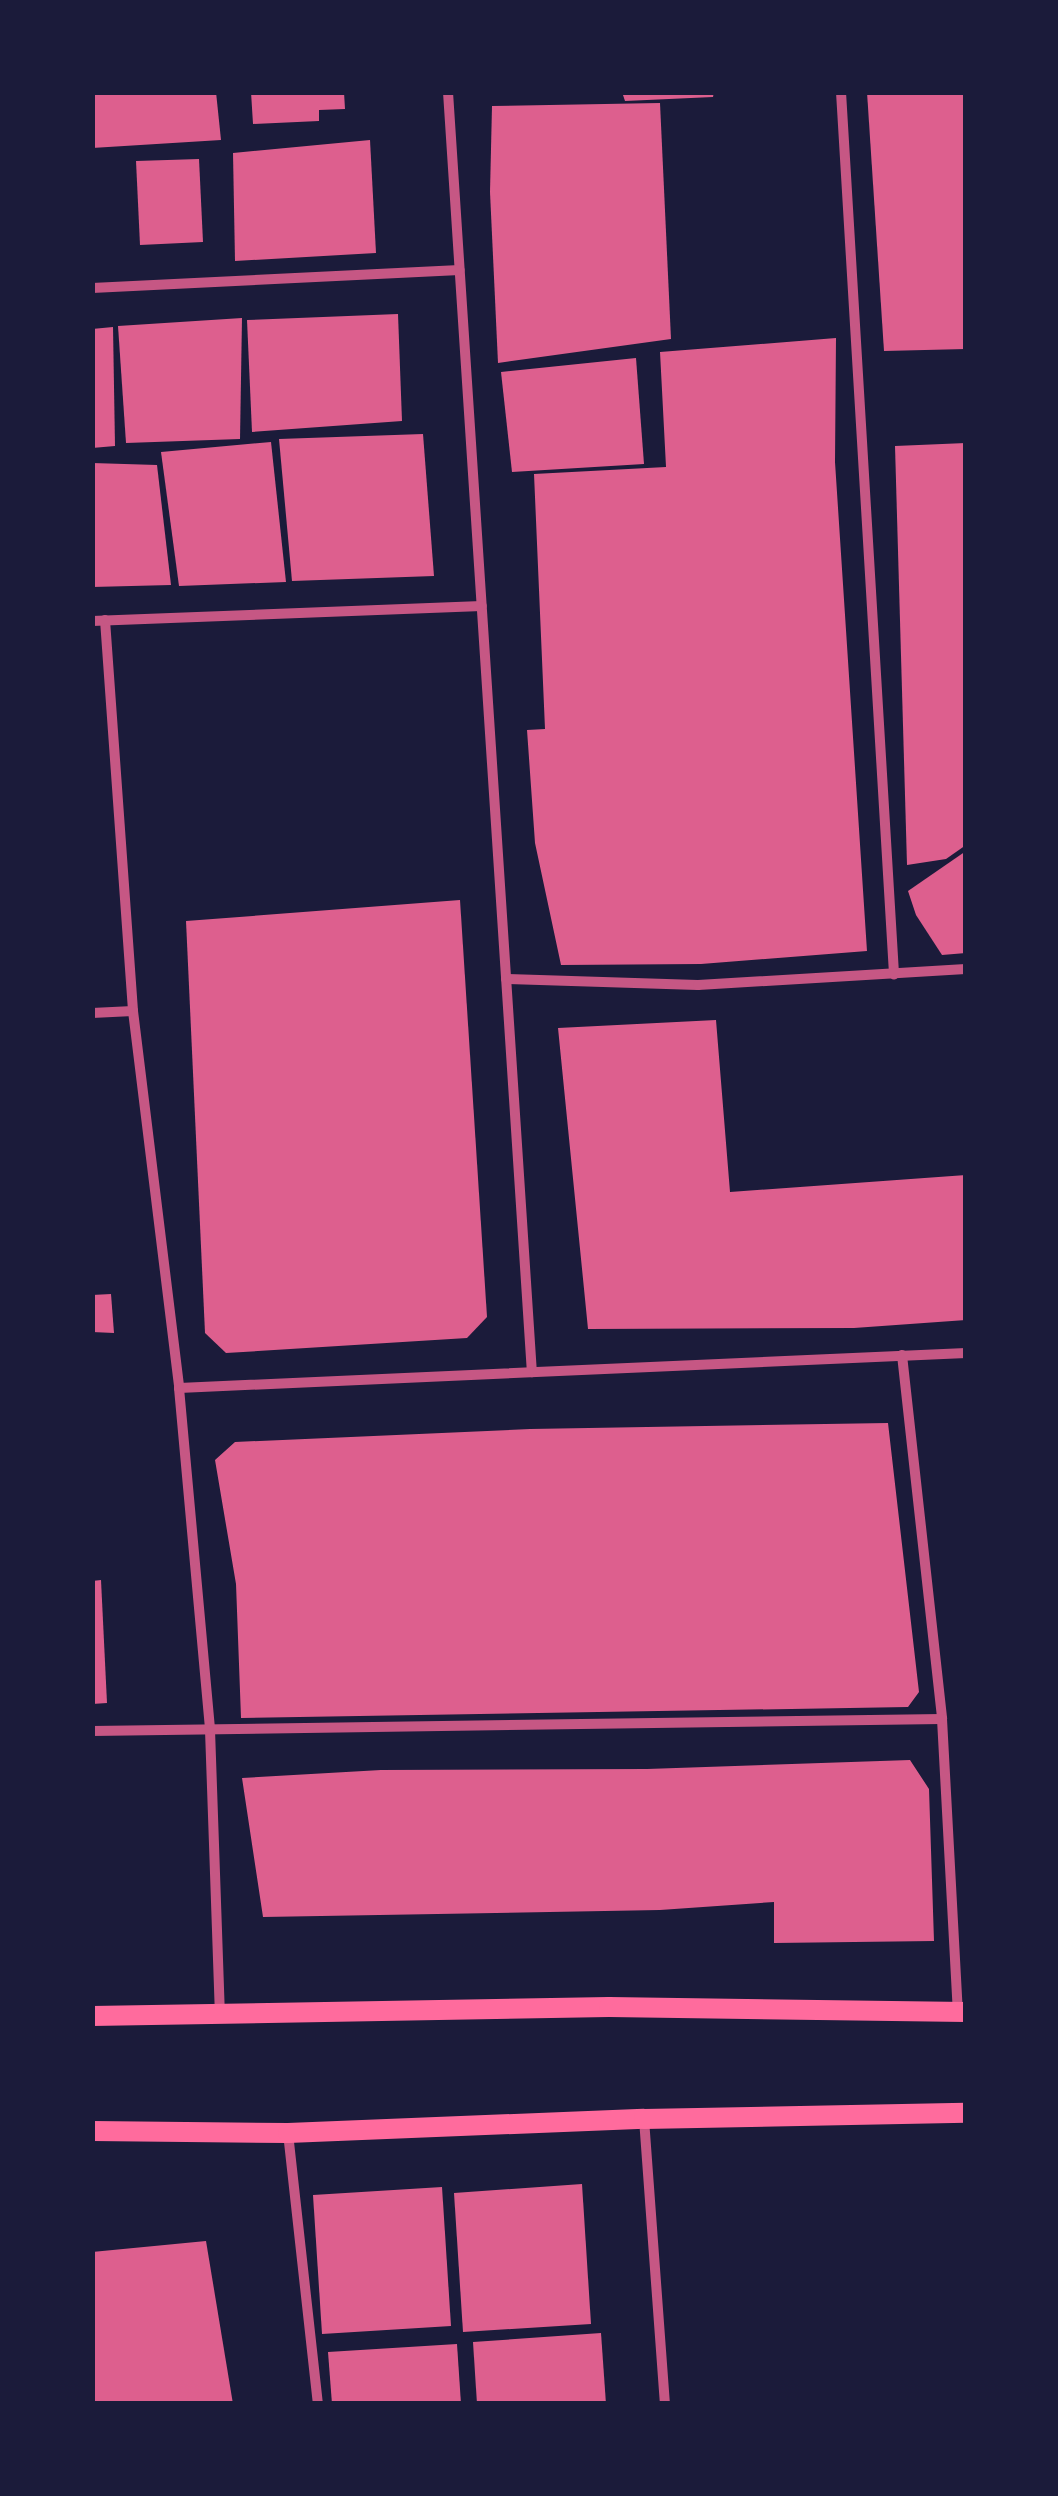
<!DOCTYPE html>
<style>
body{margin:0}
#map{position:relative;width:1058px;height:2496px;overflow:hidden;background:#1b1b3a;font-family:"Open Sans",sans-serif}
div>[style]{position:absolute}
.building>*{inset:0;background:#dd5f8e}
.minor>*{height:10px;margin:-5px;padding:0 5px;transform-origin:5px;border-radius:5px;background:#c65784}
.secondary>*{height:20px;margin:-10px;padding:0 10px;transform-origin:10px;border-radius:10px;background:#ff6b9d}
span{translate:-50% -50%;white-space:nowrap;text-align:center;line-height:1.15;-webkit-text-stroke:10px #1b1b3a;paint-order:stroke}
.frame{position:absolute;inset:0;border:95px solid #1b1b3a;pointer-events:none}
</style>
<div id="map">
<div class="building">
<i style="clip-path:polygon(92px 92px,216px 92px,221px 140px,92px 148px)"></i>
<i style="clip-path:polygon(251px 92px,344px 92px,345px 109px,319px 110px,319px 121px,253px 124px)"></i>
<i style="clip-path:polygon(622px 92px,714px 92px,713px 97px,625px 101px)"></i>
<i style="clip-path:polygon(867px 92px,966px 92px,966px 349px,884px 351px)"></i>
<i style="clip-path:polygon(660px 103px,671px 339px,498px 363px,490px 192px,492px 106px)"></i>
<i style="clip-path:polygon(370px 140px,376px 253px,235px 261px,233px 153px)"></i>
<i style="clip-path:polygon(199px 159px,203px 242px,140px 245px,136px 161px)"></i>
<i style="clip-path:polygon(398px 314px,402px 421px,252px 432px,247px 320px)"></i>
<i style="clip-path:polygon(242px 318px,240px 439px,126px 443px,118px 326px)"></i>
<i style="clip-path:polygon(113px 327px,115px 446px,92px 448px,92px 329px)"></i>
<i style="clip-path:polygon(836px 338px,835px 462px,867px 951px,701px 964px,561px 965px,535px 843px,527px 730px,545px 729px,534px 474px,666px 467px,660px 352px)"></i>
<i style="clip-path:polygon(636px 358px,644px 464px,512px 472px,501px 372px)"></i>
<i style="clip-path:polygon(423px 434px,434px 576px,292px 581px,279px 439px)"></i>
<i style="clip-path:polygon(271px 442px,286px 582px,179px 586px,161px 452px)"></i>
<i style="clip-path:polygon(966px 443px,966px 845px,946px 859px,907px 865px,895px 446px)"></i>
<i style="clip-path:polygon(92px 463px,157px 465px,171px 585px,92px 587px)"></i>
<i style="clip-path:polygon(966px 851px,966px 953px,942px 955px,916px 915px,908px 891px)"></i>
<i style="clip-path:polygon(460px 900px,487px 1317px,467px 1338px,226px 1353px,205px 1333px,186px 921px)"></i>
<i style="clip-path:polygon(716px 1020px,730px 1192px,966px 1175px,966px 1320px,854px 1328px,588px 1329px,558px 1028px)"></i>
<i style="clip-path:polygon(111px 1294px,114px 1333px,92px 1332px,92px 1295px)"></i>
<i style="clip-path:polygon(888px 1423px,919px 1692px,908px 1707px,241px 1718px,236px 1584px,215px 1460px,235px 1442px,530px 1429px)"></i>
<i style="clip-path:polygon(101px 1580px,107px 1703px,92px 1704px,92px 1581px)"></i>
<i style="clip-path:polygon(910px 1760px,929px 1789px,934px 1941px,774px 1943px,774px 1902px,660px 1910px,263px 1917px,242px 1778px,381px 1770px,647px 1769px)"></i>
<i style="clip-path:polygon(582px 2184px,591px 2324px,463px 2332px,454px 2193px)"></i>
<i style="clip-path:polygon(442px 2187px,451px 2326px,322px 2334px,313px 2195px)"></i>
<i style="clip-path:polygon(206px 2241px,233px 2404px,92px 2404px,92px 2252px)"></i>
<i style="clip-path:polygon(601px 2333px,606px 2404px,477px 2404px,473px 2342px)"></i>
<i style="clip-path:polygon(457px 2344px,461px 2404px,332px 2404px,328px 2352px)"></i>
</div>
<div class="minor">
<i style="left:448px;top:92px;width:1283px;rotate:86.25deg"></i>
<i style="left:841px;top:92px;width:884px;rotate:86.56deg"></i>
<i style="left:92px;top:288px;width:368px;rotate:-2.8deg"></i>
<i style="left:105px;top:620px;width:392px;rotate:85.9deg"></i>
<i style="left:133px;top:1011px;width:380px;rotate:83deg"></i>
<i style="left:179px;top:1388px;width:343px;rotate:84.8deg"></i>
<i style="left:210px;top:1730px;width:283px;rotate:88deg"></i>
<i style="left:92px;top:621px;width:390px;rotate:-2.2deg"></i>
<i style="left:506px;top:979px;width:192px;rotate:1.8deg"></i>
<i style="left:698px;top:985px;width:268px;rotate:-3.4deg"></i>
<i style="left:92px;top:1013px;width:41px;rotate:-2.8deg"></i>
<i style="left:902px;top:1355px;width:366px;rotate:83.7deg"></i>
<i style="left:942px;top:1719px;width:293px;rotate:86.9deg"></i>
<i style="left:179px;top:1388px;width:788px;rotate:-2.55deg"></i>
<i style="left:92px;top:1731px;width:850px;rotate:-0.81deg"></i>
<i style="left:644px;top:2119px;width:286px;rotate:85.8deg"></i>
<i style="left:288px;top:2133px;width:273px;rotate:83.7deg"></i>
</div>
<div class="secondary">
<i style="left:92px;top:2016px;width:517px;rotate:-1deg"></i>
<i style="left:609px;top:2007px;width:357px;rotate:0.8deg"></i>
<i style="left:92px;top:2131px;width:196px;rotate:0.6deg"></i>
<i style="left:288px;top:2133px;width:356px;rotate:-2.3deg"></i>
<i style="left:644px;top:2119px;width:322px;rotate:-1.1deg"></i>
</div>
<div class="frame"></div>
</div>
